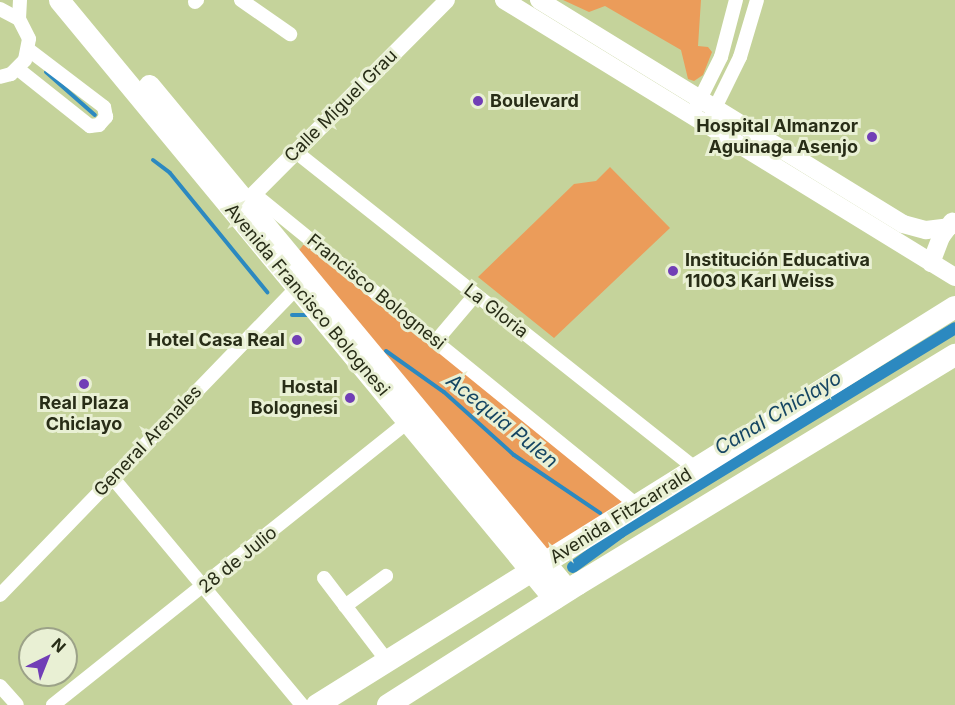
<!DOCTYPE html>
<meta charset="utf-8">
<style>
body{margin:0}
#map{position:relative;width:955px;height:705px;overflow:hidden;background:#c5d39b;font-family:Inter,sans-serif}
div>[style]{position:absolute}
.green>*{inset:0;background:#eb9c5a}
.stream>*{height:4px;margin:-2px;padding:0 2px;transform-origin:2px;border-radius:2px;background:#2c89c0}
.canal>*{height:12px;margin:-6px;padding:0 6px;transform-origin:6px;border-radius:6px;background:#2c89c0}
.minor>*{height:14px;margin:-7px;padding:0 7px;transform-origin:7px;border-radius:7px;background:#fff}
.tertiary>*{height:16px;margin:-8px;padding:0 8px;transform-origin:8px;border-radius:8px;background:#fff}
.secondary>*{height:18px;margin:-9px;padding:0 9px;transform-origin:9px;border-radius:9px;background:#fff}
.primary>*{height:21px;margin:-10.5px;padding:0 10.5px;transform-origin:10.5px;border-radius:10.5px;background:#fff}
.trunk>*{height:22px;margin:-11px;padding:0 11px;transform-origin:11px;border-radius:11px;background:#fff}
.dots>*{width:16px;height:16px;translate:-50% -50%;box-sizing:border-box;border:3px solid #e9f0d4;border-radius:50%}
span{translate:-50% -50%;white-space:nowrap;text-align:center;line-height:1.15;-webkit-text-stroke:6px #e9f0d4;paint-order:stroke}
.poi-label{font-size:18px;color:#282d17;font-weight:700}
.left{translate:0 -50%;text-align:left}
.right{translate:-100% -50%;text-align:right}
.street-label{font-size:18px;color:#282d17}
.water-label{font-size:20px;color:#164663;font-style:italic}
.north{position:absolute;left:18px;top:627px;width:60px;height:60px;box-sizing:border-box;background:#e9f0d4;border:2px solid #9ca288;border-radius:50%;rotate:43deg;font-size:16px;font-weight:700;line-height:24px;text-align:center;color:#282d17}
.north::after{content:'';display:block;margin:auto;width:21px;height:27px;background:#713eb6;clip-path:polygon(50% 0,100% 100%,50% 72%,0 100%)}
</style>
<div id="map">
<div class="green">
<i style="clip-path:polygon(563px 0,701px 0,698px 46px,708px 47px,712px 52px,703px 75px,694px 81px,688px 79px,681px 50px,605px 6px,589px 12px)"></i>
<i style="clip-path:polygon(610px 167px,670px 228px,554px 338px,478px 277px,574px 184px,596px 181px)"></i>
<i style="clip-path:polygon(304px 244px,626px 502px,543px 552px,296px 254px)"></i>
</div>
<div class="stream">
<i style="left:46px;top:72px;width:65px;rotate:41.3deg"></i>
<i style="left:153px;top:160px;width:21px;rotate:37deg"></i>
<i style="left:170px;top:173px;width:154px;rotate:50.8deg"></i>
<i style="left:292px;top:315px;width:15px"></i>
<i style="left:386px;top:351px;width:71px;rotate:35.3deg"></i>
<i style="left:444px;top:392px;width:94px;rotate:42deg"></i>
<i style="left:514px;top:455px;width:104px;rotate:34deg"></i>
</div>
<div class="canal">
<i style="left:573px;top:567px;width:59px;rotate:-36.1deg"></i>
<i style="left:621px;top:532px;width:391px;rotate:-31.4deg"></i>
</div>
<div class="minor">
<i style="left:241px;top:0;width:60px;rotate:34.8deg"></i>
<i style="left:195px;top:2px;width:3px;rotate:-45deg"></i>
<i style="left:0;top:9px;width:21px;rotate:28deg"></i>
<i style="left:19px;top:19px;width:22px;rotate:63deg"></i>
<i style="left:29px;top:39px;width:21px;rotate:101deg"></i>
<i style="left:25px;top:60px;width:20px;rotate:135deg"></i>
<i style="left:11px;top:74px;width:11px;rotate:165deg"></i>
<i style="left:19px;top:19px;width:19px;rotate:-87deg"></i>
<i style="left:18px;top:69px;width:92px;rotate:38.4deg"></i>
<i style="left:90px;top:126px;width:9px;rotate:-6deg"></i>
<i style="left:99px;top:125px;width:11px;rotate:-49deg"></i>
<i style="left:106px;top:117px;width:10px;rotate:-101deg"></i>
<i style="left:104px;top:107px;width:94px;rotate:-142.8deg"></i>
<i style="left:696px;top:107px;width:56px;rotate:-63.4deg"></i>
<i style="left:721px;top:57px;width:59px;rotate:-75.3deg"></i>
<i style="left:711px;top:116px;width:66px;rotate:-63.8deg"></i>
<i style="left:740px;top:57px;width:59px;rotate:-73.4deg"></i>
<i style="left:296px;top:152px;width:510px;rotate:38.4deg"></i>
<i style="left:254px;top:194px;width:493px;rotate:39.1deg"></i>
<i style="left:436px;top:341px;width:60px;rotate:-49.7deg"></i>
<i style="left:112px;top:477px;width:297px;rotate:50.2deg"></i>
<i style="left:324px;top:578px;width:106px;rotate:52.7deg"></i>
<i style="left:0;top:595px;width:426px;rotate:-46deg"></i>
<i style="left:345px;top:606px;width:51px;rotate:-36.2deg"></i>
<i style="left:0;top:686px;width:25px;rotate:48deg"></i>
<i style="left:53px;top:705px;width:462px;rotate:-38.6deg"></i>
</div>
<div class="tertiary">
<i style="left:238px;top:210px;width:296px;rotate:-45.1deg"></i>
</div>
<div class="secondary">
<i style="left:504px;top:0;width:529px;rotate:31.56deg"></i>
<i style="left:539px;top:0;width:427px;rotate:31.6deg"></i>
<i style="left:903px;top:224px;width:24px;rotate:15deg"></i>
<i style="left:926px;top:230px;width:23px;rotate:-7deg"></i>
<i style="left:931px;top:263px;width:28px;rotate:-69deg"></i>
<i style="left:941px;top:237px;width:19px;rotate:-54deg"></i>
</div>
<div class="primary">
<i style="left:59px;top:0;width:777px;rotate:50.43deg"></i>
<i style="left:149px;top:85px;width:656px;rotate:50.32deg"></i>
</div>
<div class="trunk">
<i style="left:317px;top:705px;width:752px;rotate:-31.96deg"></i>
<i style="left:388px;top:705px;width:225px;rotate:-32.5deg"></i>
<i style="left:578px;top:584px;width:441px;rotate:-31.3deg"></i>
</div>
<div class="dots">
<i style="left:478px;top:101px;background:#713eb6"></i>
<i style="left:872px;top:137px;background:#713eb6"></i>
<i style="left:673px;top:271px;background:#713eb6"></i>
<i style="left:297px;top:340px;background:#713eb6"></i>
<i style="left:84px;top:384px;background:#713eb6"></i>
<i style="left:350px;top:398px;background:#713eb6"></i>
</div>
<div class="poi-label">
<span class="left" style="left:490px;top:101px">Boulevard</span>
<span class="right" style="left:858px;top:137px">Hospital Almanzor<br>Aguinaga Asenjo</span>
<span class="left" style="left:685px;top:271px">Institución Educativa<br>11003 Karl Weiss</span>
<span class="right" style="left:285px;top:340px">Hotel Casa Real</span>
<span class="right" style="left:338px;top:398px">Hostal<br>Bolognesi</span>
<span style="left:84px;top:414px">Real Plaza<br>Chiclayo</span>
</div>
<div class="street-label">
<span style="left:341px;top:106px;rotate:-45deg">Calle Miguel Grau</span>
<span style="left:376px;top:292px;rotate:39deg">Francisco Bolognesi</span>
<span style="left:307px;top:300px;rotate:50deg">Avenida Francisco Bolognesi</span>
<span style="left:496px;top:311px;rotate:38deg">La Gloria</span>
<span style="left:148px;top:441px;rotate:-46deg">General Arenales</span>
<span style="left:621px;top:516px;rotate:-32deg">Avenida Fitzcarrald</span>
<span style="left:238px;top:560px;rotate:-39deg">28 de Julio</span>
</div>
<div class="water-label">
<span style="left:778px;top:413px;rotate:-31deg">Canal Chiclayo</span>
<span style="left:502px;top:421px;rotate:39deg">Acequia Pulen</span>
</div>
<div class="north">N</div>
</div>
